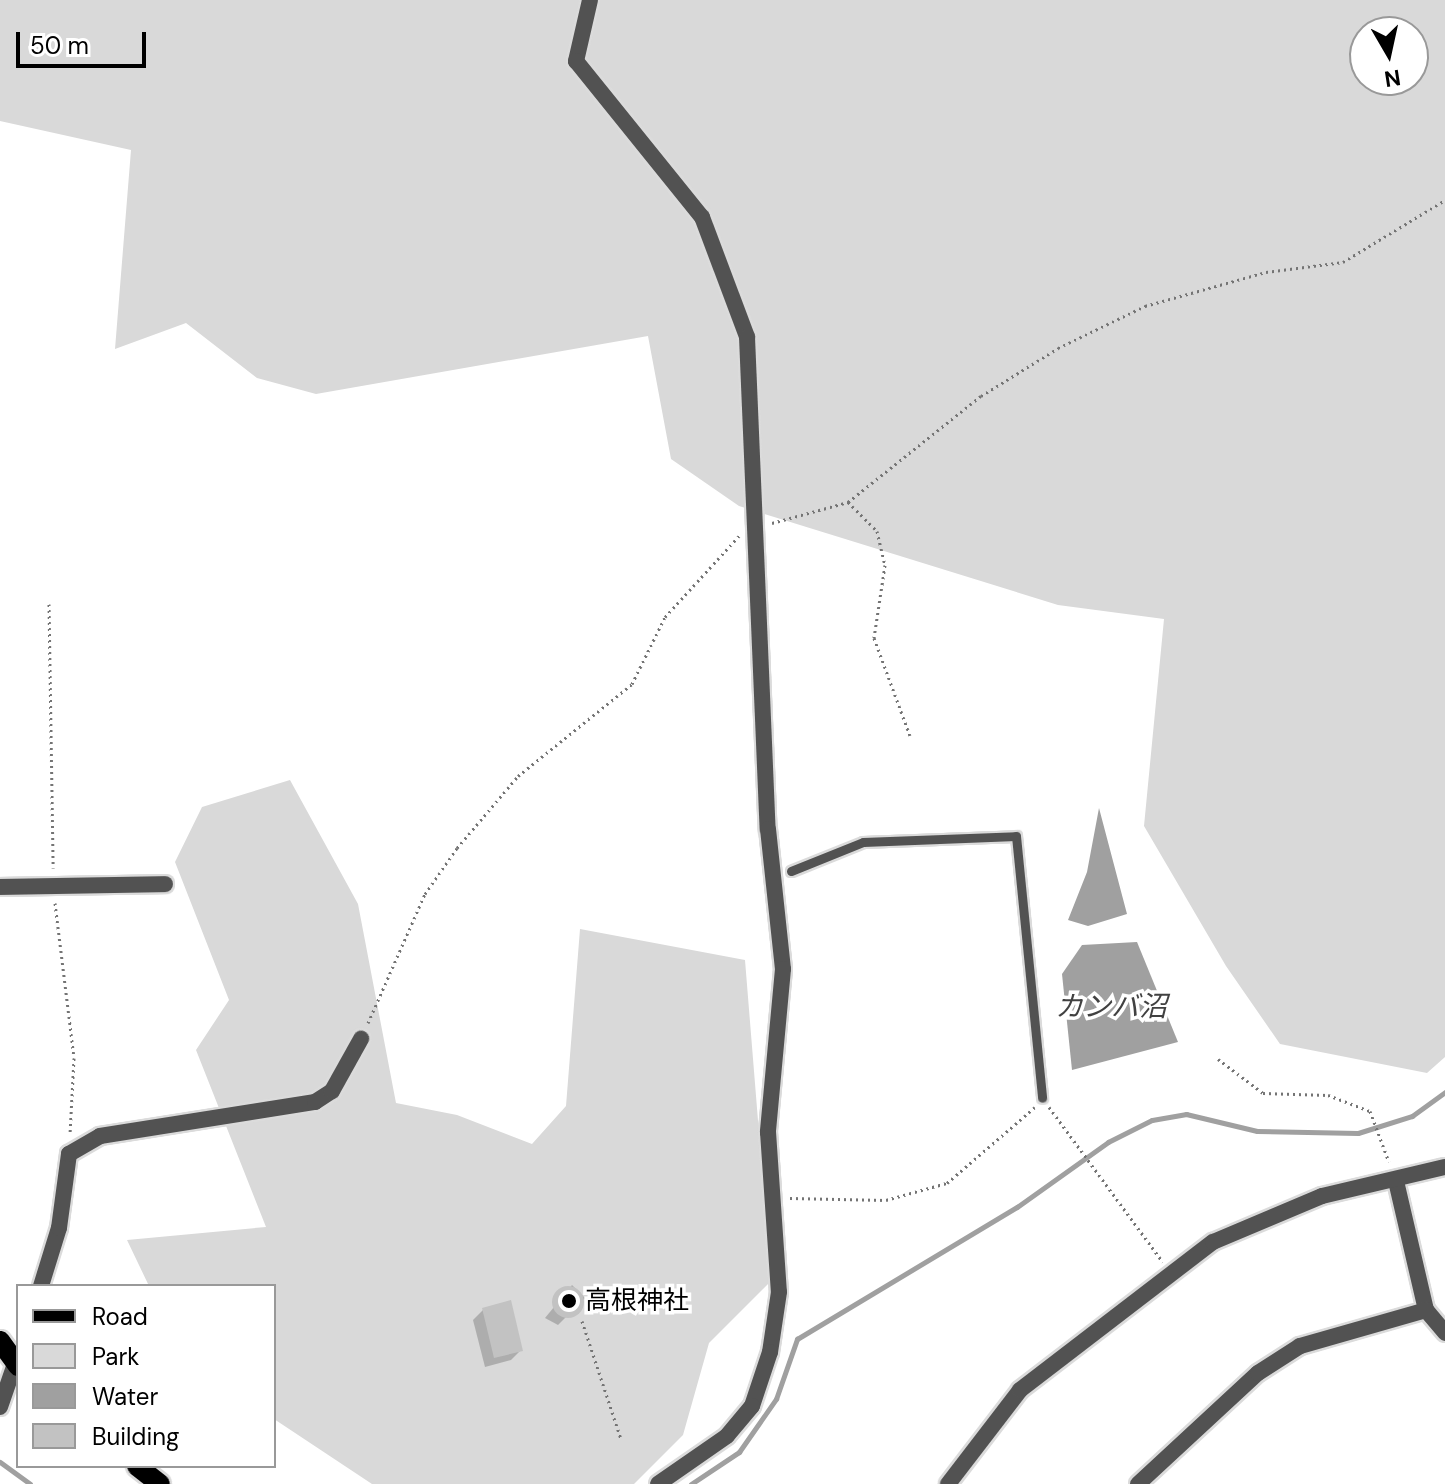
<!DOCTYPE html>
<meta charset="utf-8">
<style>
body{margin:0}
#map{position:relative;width:1445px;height:1484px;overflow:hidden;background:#fff;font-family:"DM Sans","Noto Sans JP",sans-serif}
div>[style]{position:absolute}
.green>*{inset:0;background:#d9d9d9}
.water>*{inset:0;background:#a0a0a0}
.shadow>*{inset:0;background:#0003}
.stream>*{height:5px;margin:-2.5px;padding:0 2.5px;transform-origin:2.5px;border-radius:2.5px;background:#a0a0a0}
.building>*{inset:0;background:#c2c2c2}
.round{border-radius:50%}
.path>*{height:3px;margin-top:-1.5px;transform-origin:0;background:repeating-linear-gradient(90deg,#747474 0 2px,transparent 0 6px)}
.roads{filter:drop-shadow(2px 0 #dbdbdb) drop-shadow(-2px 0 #dbdbdb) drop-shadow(0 2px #dbdbdb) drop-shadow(0 -2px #dbdbdb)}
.lane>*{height:9px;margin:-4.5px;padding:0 4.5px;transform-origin:4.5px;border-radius:4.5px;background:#525252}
.street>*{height:16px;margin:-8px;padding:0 8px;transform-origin:8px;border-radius:8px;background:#525252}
.primary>*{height:20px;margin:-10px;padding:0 10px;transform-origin:10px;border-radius:10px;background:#000}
.dots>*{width:22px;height:22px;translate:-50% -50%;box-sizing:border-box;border:4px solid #fff;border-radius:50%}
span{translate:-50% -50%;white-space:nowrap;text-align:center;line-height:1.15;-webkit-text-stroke:7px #fff;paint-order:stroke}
.poi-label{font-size:26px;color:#000}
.left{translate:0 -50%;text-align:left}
.water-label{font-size:28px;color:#414141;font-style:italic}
.legend{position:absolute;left:16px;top:1284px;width:260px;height:184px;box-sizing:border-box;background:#fff;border:2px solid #999;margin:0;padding:10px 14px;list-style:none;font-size:24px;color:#000}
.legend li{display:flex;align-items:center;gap:16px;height:40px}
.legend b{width:40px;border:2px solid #999}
.north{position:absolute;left:1349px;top:16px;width:80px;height:80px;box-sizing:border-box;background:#fff;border:2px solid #999;border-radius:50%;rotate:171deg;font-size:22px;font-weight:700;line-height:32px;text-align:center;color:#000}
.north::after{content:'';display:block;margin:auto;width:28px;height:36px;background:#000;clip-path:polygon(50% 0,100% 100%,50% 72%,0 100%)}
.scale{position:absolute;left:16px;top:32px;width:130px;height:36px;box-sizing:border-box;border:4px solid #000;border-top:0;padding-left:10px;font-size:24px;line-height:28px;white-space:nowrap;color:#000;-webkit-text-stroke:6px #fff;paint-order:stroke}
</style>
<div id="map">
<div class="green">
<i style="clip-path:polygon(evenodd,0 0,1445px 0,1445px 1057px,1427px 1073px,1280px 1044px,1226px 966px,1144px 826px,1164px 619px,1058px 605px,739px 506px,671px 459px,648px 336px,316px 394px,257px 378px,186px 323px,115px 349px,131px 150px,0 121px,0 0,1365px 32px,1413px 32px,1413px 80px,1365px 80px,1365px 32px)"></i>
<i style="clip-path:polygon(290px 780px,358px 904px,396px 1103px,457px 1115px,532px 1144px,566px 1106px,580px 929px,745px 960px,771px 1281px,709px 1343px,683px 1435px,634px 1484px,372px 1484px,274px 1419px,274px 1286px,149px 1286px,127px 1240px,266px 1227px,196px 1050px,229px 1000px,175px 862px,202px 807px)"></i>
</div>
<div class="water">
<i style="clip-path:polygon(1099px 808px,1127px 914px,1088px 926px,1068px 920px,1087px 872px)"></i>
<i style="clip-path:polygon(1137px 942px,1178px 1042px,1072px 1070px,1062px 974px,1082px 945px)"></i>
</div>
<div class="shadow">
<i style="clip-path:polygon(572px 1285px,585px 1298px,558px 1325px,545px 1318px)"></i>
<i style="clip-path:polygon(483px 1310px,521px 1350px,511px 1360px,485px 1367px,473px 1320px)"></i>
</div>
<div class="stream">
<i style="left:0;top:1462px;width:37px;rotate:36deg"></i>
<i style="left:691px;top:1484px;width:58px;rotate:-33.7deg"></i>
<i style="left:739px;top:1452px;width:65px;rotate:-55.1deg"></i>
<i style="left:776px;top:1399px;width:64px;rotate:-70.7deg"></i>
<i style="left:797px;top:1339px;width:257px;rotate:-31deg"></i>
<i style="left:1017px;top:1207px;width:112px;rotate:-35.5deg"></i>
<i style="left:1108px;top:1142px;width:49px;rotate:-26.6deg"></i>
<i style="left:1152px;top:1120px;width:35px;rotate:-10deg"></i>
<i style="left:1186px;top:1114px;width:73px;rotate:13.5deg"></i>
<i style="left:1257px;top:1131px;width:101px;rotate:1.1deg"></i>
<i style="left:1358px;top:1133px;width:57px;rotate:-17.5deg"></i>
<i style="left:1412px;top:1116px;width:41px;rotate:-36deg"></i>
</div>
<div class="building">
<i class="round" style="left:552px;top:1286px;width:32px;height:32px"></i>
<i style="clip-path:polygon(511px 1300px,523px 1351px,494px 1358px,482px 1308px)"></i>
</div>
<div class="path">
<i style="left:848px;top:502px;width:41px;rotate:45deg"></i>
<i style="left:877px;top:531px;width:35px;rotate:77deg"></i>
<i style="left:885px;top:565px;width:74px;rotate:98.6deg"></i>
<i style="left:874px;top:638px;width:104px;rotate:69.8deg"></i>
<i style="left:772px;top:523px;width:79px;rotate:-15.4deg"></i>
<i style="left:848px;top:502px;width:170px;rotate:-38.6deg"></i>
<i style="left:981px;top:396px;width:91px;rotate:-31.9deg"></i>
<i style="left:1058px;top:348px;width:97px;rotate:-25.8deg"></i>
<i style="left:1145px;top:306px;width:126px;rotate:-15.7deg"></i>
<i style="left:1266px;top:272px;width:78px;rotate:-7.4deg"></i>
<i style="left:1343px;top:262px;width:119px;rotate:-31.3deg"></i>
<i style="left:49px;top:604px;width:264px;rotate:89.1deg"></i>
<i style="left:55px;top:903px;width:156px;rotate:83deg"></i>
<i style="left:74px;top:1058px;width:77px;rotate:93deg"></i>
<i style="left:368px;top:1023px;width:141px;rotate:-66.2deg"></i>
<i style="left:425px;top:894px;width:56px;rotate:-55.2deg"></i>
<i style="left:457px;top:848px;width:94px;rotate:-49.7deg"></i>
<i style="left:518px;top:776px;width:146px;rotate:-38.9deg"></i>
<i style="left:632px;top:684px;width:75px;rotate:-63.8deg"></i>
<i style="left:665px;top:617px;width:110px;rotate:-47.6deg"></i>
<i style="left:1218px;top:1059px;width:56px;rotate:37.1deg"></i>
<i style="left:1263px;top:1093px;width:65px;rotate:1.8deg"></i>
<i style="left:1328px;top:1095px;width:45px;rotate:20.9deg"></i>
<i style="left:1370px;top:1111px;width:54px;rotate:69.6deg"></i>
<i style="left:1049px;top:1107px;width:192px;rotate:53.7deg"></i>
<i style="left:790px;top:1198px;width:96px;rotate:1.2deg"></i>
<i style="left:886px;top:1200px;width:63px;rotate:-15.6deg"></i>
<i style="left:947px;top:1183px;width:116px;rotate:-40.8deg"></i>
<i style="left:582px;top:1321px;width:124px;rotate:71.7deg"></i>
</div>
<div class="roads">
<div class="lane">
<i style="left:791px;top:871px;width:78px;rotate:-21.9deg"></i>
<i style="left:863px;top:842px;width:153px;rotate:-2.2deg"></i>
<i style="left:1016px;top:836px;width:263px;rotate:84.3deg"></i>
</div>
<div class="street">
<i style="left:590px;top:0;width:63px;rotate:102.9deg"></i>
<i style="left:576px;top:61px;width:201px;rotate:51.1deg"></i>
<i style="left:702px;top:217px;width:128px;rotate:69.4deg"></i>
<i style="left:747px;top:337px;width:492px;rotate:87.6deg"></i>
<i style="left:768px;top:829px;width:141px;rotate:83.9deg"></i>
<i style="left:783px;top:969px;width:164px;rotate:95.3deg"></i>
<i style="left:768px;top:1132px;width:160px;rotate:86.1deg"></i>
<i style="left:779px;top:1292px;width:61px;rotate:98.5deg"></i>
<i style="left:770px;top:1352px;width:57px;rotate:108.4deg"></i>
<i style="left:752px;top:1406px;width:39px;rotate:130deg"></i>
<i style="left:727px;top:1436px;width:84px;rotate:145.2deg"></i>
<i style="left:0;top:887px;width:165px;rotate:-1deg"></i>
<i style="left:1396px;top:1181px;width:132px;rotate:76.9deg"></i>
<i style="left:1426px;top:1310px;width:30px;rotate:50deg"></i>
<i style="left:41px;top:1286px;width:61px;rotate:-72.8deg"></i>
<i style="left:59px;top:1228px;width:75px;rotate:-82.3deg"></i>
<i style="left:69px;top:1154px;width:36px;rotate:-30deg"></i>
<i style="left:100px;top:1136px;width:218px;rotate:-9deg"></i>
<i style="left:315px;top:1102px;width:20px;rotate:-33deg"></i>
<i style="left:332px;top:1091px;width:60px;rotate:-60.9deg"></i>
<i style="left:0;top:1407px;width:55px;rotate:-70.9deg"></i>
<i style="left:948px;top:1484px;width:118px;rotate:-52.5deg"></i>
<i style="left:1020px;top:1390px;width:243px;rotate:-37.5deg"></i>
<i style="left:1213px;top:1242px;width:118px;rotate:-22.9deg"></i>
<i style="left:1322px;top:1196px;width:126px;rotate:-13.3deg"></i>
<i style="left:1138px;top:1484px;width:163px;rotate:-42.8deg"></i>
<i style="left:1258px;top:1373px;width:50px;rotate:-32.7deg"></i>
<i style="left:1300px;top:1346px;width:131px;rotate:-15.9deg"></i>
</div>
<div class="primary">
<i style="left:0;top:1341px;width:31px;rotate:54deg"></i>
<i style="left:137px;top:1466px;width:29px;rotate:38deg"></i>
</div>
</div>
<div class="dots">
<i style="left:569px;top:1301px;background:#000"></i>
</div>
<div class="poi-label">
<span class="left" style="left:585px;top:1301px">高根神社</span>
</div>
<div class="water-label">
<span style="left:1111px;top:1007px">カンバ沼</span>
</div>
<ul class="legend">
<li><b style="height:10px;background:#000"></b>Road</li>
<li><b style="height:22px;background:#d9d9d9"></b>Park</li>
<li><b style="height:22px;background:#a0a0a0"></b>Water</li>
<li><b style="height:22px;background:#c2c2c2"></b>Building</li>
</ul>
<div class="north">N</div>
<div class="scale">50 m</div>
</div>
